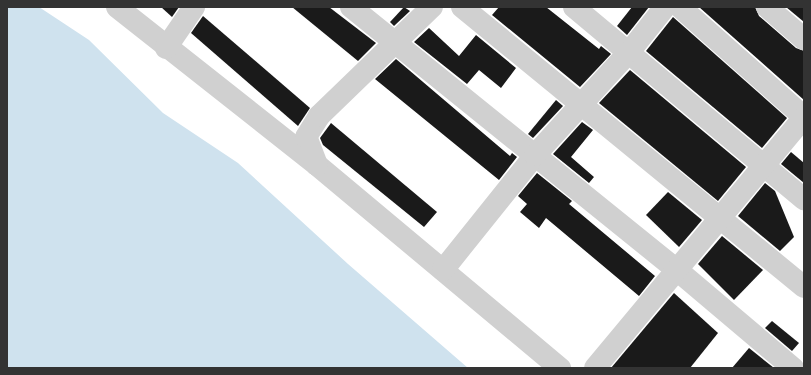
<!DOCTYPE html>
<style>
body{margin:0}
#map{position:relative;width:811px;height:375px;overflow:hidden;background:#fff;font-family:"Alegreya Sans",sans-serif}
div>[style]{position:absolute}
.water>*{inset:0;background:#cfe2ee}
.building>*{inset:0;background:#1a1a1a}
.minor>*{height:22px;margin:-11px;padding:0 11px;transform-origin:11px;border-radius:11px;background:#d0d0d0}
span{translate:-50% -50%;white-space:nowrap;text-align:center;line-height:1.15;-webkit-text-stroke:4px #fff;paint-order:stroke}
.frame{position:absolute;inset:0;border:8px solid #333;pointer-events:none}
</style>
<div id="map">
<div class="water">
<i style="clip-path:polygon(7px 7px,39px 7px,89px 40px,163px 113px,238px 163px,348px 264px,468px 368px,7px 368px)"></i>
</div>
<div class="building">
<i style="clip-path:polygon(161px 7px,179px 7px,172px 17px)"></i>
<i style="clip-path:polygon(292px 7px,329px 7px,376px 43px,358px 61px)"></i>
<i style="clip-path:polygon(404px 7px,410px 11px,394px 26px,390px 22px)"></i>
<i style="clip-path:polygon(499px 7px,546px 7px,599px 49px,601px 46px,611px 54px,580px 87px,492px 15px)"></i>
<i style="clip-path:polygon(632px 7px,649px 7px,627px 35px,617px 26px)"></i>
<i style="clip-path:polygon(699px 7px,755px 7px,759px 16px,796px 48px,804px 51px,804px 100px)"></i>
<i style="clip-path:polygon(786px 7px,804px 7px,804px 22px)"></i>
<i style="clip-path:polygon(203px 16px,310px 108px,298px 126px,191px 33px)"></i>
<i style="clip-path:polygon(673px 17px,787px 118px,762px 148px,646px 51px)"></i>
<i style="clip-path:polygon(429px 28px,459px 56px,476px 35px,516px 68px,501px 88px,479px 70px,467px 84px,414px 42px)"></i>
<i style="clip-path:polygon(396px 59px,510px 156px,512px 153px,517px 157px,499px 180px,375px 79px)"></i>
<i style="clip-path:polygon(630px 70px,746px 167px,718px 201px,599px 103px)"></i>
<i style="clip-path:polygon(556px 100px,563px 106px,533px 138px,528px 134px)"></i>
<i style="clip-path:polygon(582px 122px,593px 130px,571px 157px,594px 177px,589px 183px,553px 154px)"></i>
<i style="clip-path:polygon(331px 123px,437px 212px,424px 227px,323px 145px,320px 138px)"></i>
<i style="clip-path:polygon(791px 152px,804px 163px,804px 183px,781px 164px)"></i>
<i style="clip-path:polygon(537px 173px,572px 201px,569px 204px,655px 276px,639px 296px,546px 218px,539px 228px,520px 212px,527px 204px,518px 196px)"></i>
<i style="clip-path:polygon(765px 183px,775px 191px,794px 237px,780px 251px,738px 216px)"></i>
<i style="clip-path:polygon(668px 192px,702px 220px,679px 247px,646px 215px)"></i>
<i style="clip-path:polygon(722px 236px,763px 270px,734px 300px,698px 264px)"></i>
<i style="clip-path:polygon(674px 293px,718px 333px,690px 368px,611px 368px)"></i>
<i style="clip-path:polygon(772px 321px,799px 343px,792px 351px,765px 328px)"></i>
<i style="clip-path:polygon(749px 348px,774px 368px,732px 368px)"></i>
</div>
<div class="minor">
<i style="left:117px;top:7px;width:255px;rotate:38.3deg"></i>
<i style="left:317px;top:165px;width:317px;rotate:39.9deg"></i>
<i style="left:351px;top:7px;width:419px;rotate:38.9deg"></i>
<i style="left:677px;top:270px;width:152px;rotate:40.2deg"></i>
<i style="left:462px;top:7px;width:442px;rotate:39.3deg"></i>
<i style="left:574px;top:7px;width:300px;rotate:39.9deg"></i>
<i style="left:680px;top:7px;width:166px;rotate:41.6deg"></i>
<i style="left:767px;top:7px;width:49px;rotate:40.9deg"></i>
<i style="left:166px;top:48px;width:50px;rotate:-55.7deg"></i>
<i style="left:317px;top:165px;width:30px;rotate:-111deg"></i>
<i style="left:306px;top:137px;width:25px;rotate:-58deg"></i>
<i style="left:319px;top:116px;width:157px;rotate:-44deg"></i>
<i style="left:443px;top:270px;width:147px;rotate:-51.3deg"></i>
<i style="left:535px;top:155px;width:141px;rotate:-47.6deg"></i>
<i style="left:630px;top:51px;width:56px;rotate:-51.5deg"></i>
<i style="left:595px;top:368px;width:327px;rotate:-50.2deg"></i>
</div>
<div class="frame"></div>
</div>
